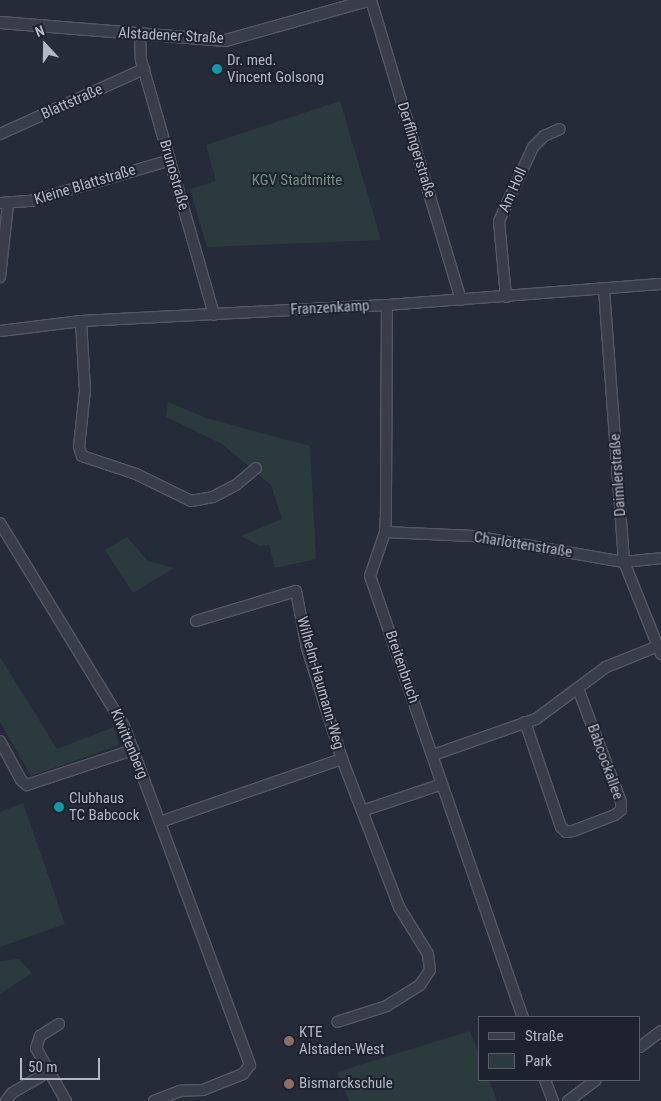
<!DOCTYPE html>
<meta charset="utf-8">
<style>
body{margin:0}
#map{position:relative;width:661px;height:1101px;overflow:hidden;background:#252b38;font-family:"Roboto Condensed",sans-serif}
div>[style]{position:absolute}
.green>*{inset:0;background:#2b3b3d}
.roads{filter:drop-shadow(1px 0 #545864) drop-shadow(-1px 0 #545864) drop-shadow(0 1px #545864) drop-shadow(0 -1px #545864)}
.minor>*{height:10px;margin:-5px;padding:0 5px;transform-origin:5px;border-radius:5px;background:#393d49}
.tertiary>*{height:11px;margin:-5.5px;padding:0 5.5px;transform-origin:5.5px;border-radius:5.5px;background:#393d49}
.dots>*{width:14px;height:14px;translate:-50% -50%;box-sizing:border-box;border:2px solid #1e222e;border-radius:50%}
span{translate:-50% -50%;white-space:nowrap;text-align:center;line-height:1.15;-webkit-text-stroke:4px #1e222e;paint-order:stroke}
.street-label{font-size:15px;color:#b4b8c5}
.poi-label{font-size:15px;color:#b4b8c5}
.left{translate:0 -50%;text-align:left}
.park-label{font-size:15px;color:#6e937b}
.legend{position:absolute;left:478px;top:1016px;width:162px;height:65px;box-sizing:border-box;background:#1e222e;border:1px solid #5a5e6a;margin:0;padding:6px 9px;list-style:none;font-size:15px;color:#b4b8c5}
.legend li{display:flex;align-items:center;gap:10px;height:25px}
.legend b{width:25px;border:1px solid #5a5e6a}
.north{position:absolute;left:20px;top:20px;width:50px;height:50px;-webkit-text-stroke:4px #1e222e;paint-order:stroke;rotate:339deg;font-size:14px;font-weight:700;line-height:20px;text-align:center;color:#b4b8c5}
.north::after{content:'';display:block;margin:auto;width:18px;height:22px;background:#b4b8c5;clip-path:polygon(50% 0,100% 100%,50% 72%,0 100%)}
.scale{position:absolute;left:20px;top:1058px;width:80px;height:22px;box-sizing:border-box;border:2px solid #b4b8c5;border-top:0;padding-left:6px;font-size:15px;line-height:18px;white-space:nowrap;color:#b4b8c5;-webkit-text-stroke:4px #1e222e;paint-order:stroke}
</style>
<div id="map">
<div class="green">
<i style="clip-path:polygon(340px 101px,381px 240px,207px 247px,190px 189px,216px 181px,206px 145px)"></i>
<i style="clip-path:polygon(168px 402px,206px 418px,310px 446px,316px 559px,275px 568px,269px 545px,260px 546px,241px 536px,282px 519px,271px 485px,222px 444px,166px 417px)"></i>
<i style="clip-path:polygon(127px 537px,148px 561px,174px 568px,133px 593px,105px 550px)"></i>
<i style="clip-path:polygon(0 657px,57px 749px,114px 727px,119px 745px,31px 776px,0 722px)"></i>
<i style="clip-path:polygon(23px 803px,65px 924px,0 947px,0 812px)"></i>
<i style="clip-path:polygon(19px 959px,32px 973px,0 994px,0 961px)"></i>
<i style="clip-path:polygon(470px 1031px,480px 1056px,480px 1080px,489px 1080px,497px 1101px,349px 1101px,337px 1072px)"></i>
</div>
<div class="roads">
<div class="minor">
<i style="left:371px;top:0;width:313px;rotate:73.3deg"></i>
<i style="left:140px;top:35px;width:25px;rotate:88deg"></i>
<i style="left:141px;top:60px;width:265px;rotate:74deg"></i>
<i style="left:0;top:134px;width:158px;rotate:-24.3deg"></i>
<i style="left:0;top:203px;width:32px;rotate:-4deg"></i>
<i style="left:32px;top:201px;width:144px;rotate:-16.5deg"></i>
<i style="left:0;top:277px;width:73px;rotate:-83.7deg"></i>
<i style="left:604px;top:289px;width:274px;rotate:85.8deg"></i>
<i style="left:624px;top:562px;width:99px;rotate:68.1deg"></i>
<i style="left:506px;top:297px;width:76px;rotate:-95.3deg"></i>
<i style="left:499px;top:221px;width:81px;rotate:-65.3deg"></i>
<i style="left:533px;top:147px;width:16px;rotate:-45deg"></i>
<i style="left:544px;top:136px;width:17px;rotate:-24deg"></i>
<i style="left:387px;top:305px;width:210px;rotate:90.3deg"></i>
<i style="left:386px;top:515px;width:17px;rotate:93deg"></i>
<i style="left:385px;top:532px;width:46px;rotate:108.8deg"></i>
<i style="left:370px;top:576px;width:467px;rotate:70.9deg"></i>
<i style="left:81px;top:321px;width:69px;rotate:86.7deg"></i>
<i style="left:85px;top:390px;width:57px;rotate:96deg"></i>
<i style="left:79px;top:447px;width:9px;rotate:72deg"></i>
<i style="left:82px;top:456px;width:57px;rotate:18.4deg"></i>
<i style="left:136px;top:474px;width:61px;rotate:26.1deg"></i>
<i style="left:191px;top:501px;width:22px;rotate:-10deg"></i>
<i style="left:213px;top:497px;width:26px;rotate:-28deg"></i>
<i style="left:236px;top:485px;width:26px;rotate:-40deg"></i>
<i style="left:0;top:331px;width:82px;rotate:-7deg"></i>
<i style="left:81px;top:321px;width:306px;rotate:-3deg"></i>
<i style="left:387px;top:305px;width:275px;rotate:-4.4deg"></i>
<i style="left:0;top:523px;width:238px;rotate:58.6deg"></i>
<i style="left:124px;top:726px;width:362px;rotate:69.6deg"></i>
<i style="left:250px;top:1065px;width:11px;rotate:128deg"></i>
<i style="left:243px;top:1074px;width:43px;rotate:158.2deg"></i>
<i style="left:203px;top:1090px;width:23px;rotate:178deg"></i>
<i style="left:180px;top:1091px;width:28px;rotate:159deg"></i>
<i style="left:385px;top:532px;width:88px;rotate:2.6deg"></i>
<i style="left:473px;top:536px;width:153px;rotate:9.8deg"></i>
<i style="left:624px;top:562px;width:37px;rotate:-6deg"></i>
<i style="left:196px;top:621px;width:104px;rotate:-16.7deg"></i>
<i style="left:296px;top:591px;width:58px;rotate:79.1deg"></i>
<i style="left:307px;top:648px;width:116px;rotate:72.5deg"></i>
<i style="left:342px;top:759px;width:159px;rotate:68.9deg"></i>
<i style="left:399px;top:907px;width:55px;rotate:58.3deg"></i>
<i style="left:428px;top:954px;width:16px;rotate:83deg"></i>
<i style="left:430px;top:970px;width:18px;rotate:124deg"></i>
<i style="left:420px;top:985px;width:39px;rotate:148deg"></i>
<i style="left:387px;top:1006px;width:52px;rotate:162.3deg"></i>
<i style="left:525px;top:722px;width:111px;rotate:71.1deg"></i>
<i style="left:561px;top:827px;width:7px;rotate:45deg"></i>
<i style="left:566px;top:832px;width:7px;rotate:-8deg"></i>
<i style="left:573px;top:831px;width:45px;rotate:-20.9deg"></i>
<i style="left:615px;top:815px;width:8px;rotate:-40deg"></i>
<i style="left:621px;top:810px;width:8px;rotate:-90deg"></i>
<i style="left:621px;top:802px;width:121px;rotate:-110.8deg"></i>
<i style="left:0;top:741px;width:44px;rotate:61.7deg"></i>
<i style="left:21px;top:780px;width:8px;rotate:40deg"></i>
<i style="left:27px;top:785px;width:112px;rotate:-18.3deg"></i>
<i style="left:433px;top:755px;width:109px;rotate:-19.3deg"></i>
<i style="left:536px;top:719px;width:87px;rotate:-36.6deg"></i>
<i style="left:606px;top:667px;width:56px;rotate:-22deg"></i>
<i style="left:362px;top:811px;width:84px;rotate:-18.6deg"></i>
<i style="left:160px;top:822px;width:193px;rotate:-19.1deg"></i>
<i style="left:59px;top:1024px;width:22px;rotate:148deg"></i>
<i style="left:40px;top:1036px;width:13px;rotate:108deg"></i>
<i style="left:36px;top:1048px;width:61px;rotate:60.5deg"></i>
<i style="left:640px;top:1047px;width:26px;rotate:-37deg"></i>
<i style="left:545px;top:1080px;width:22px;rotate:69deg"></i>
<i style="left:6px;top:1101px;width:10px;rotate:-53deg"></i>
<i style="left:12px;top:1093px;width:42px;rotate:-30.3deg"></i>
<i style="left:568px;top:1101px;width:35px;rotate:-37deg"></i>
</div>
<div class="tertiary">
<i style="left:0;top:22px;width:226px;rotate:4.6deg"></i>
<i style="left:225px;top:40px;width:148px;rotate:-15.7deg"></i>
</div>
</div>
<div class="dots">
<i style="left:217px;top:69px;background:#0f9aa8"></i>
<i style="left:59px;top:807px;background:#0f9aa8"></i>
<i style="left:289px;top:1041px;background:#8d6e63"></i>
<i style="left:289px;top:1084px;background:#8d6e63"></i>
</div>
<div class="street-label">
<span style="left:171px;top:36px;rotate:3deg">Alstadener Straße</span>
<span style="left:72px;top:102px;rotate:-24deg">Blattstraße</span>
<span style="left:416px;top:150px;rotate:73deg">Derfflingerstraße</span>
<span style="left:174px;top:175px;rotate:74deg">Brunostraße</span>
<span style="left:85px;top:185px;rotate:-17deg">Kleine Blattstraße</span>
<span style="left:513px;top:190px;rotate:-66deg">Am Holl</span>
<span style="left:330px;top:308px;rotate:-3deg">Franzenkamp</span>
<span style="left:618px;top:475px;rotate:-94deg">Daimlerstraße</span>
<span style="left:523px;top:545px;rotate:9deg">Charlottenstraße</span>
<span style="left:402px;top:667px;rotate:71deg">Breitenbruch</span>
<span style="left:320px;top:683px;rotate:74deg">Wilhelm-Haumann-Weg</span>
<span style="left:129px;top:744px;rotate:67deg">Kiwittenberg</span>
<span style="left:605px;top:762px;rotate:70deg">Babcockallee</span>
</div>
<div class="poi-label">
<span class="left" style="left:227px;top:69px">Dr. med.<br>Vincent Golsong</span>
<span class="left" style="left:69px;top:807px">Clubhaus<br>TC Babcock</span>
<span class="left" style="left:299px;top:1041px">KTE<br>Alstaden-West</span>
<span class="left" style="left:299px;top:1084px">Bismarckschule</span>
</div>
<div class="park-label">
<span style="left:297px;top:181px">KGV Stadtmitte</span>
</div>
<ul class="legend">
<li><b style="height:6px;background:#393d49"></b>Straße</li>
<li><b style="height:14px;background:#2b3b3d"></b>Park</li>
</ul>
<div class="north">N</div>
<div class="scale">50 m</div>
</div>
